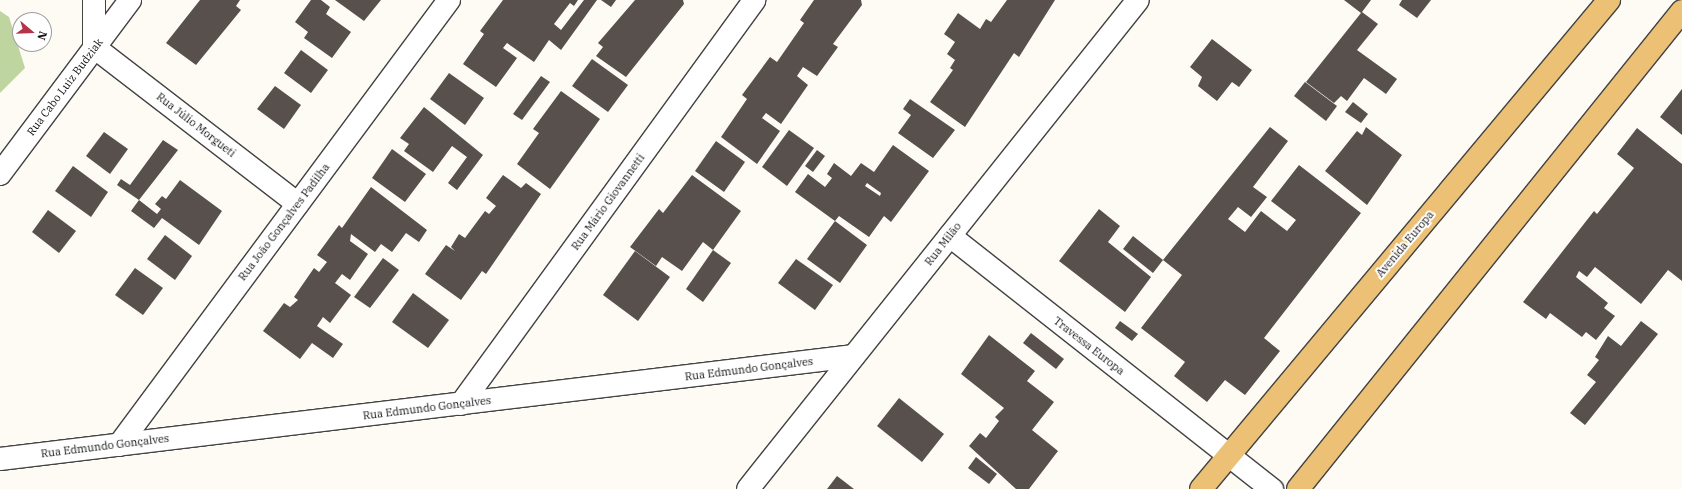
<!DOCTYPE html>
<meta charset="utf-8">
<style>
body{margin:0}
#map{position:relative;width:1682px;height:489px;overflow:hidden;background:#fefbf4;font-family:"IBM Plex Serif",serif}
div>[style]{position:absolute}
.forest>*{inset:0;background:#bfd5a0}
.building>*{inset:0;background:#58504d}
.roads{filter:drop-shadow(1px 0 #434343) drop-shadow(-1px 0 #434343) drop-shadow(0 1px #434343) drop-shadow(0 -1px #434343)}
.minor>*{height:22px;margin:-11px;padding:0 11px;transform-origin:11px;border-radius:11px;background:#fff}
.major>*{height:22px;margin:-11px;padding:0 11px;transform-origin:11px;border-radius:11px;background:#ecc176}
span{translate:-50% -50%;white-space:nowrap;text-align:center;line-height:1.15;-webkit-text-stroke:4px #fff;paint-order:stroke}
.street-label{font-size:11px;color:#101010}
.north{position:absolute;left:12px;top:12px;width:40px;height:40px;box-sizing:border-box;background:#fff;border:1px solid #9f9f9f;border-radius:50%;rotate:109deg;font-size:11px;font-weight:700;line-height:16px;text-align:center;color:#101010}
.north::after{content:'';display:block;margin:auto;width:14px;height:18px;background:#b4344a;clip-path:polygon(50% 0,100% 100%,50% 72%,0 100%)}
</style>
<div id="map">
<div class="forest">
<i style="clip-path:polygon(0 11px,9px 17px,25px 68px,0 93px)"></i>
</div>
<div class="building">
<i style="clip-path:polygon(200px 0,240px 0,236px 6px,241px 10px,196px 65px,166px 43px)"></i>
<i style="clip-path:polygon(311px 0,321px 0,330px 7px,326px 14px,351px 32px,332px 58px,304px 38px,308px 32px,295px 22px)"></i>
<i style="clip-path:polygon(335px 0,381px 0,364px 21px)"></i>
<i style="clip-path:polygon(503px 0,578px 0,574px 6px,570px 3px,554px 24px,561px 30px,584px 0,597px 0,561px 50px,549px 40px,534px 62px,507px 43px,503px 48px,517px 58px,496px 87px,463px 64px,484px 34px,480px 31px)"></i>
<i style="clip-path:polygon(601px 0,616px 0,611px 7px)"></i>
<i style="clip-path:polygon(635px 0,683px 0,684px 4px,626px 77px,596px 56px,603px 47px,598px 43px)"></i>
<i style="clip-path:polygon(814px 0,861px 0,862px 5px,833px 44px,838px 47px,817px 76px,803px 67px,797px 76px,808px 85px,781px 124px,766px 113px,762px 118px,780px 131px,757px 164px,721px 137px,747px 99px,742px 95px,770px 57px,777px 62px,804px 23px,800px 20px)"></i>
<i style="clip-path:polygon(1007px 0,1055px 0,1019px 57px,1014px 53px,965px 127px,930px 102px,953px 70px,950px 68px,955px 60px,947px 54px,955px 42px,944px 34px,958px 13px,980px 29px,986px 19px,991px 22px)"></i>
<i style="clip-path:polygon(1344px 0,1371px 0,1362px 12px,1378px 24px,1357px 50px,1397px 79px,1386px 94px,1364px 78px,1347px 101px,1341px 96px,1334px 103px,1306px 82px,1361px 13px)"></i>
<i style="clip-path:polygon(1402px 0,1431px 0,1417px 18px,1399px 5px)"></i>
<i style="clip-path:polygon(1212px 39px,1252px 70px,1239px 87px,1232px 82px,1217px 101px,1198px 86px,1202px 77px,1190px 67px)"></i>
<i style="clip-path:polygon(301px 50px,328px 70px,311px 93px,284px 73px)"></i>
<i style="clip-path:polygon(592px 59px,628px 85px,608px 112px,572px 86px)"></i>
<i style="clip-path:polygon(449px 73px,484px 98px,465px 125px,430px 99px)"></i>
<i style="clip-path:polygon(541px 76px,550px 82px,522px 120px,513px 114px)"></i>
<i style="clip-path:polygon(1305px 82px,1337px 106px,1326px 121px,1294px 96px)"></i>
<i style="clip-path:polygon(275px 86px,301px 105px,284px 129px,257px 109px)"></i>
<i style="clip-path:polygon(1682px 89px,1682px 135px,1660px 117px)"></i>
<i style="clip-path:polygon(561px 91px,600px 119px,550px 189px,517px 164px,539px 133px,533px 129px)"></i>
<i style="clip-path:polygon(910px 99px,955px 130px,933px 158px,898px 133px,911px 115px,903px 109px)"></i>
<i style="clip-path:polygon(1353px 102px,1368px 114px,1361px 123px,1345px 112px)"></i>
<i style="clip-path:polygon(424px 107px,483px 155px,457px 190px,448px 183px,467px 157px,452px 146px,433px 172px,404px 151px,409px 144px,400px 138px)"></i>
<i style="clip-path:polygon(1270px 127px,1288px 141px,1253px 187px,1267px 197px,1251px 217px,1238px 207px,1218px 231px,1228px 219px,1245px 232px,1261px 211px,1287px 231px,1296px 220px,1271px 201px,1299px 165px,1361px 213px,1264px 338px,1280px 351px,1245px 395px,1225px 380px,1207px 402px,1174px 376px,1185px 362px,1141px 328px,1182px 275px,1163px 260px)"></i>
<i style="clip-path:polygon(1366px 127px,1402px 155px,1367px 205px,1325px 171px,1357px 131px,1362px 135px)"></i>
<i style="clip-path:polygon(1637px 128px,1682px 164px,1682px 281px,1668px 270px,1641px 304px,1595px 267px,1587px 277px,1579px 271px,1576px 277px,1608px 303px,1604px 308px,1615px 316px,1596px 340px,1586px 332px,1582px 337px,1550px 313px,1546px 319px,1523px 302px,1594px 211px,1597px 214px,1634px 168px,1617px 154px)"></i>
<i style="clip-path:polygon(789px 130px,814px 148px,787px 186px,762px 167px)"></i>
<i style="clip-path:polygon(104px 132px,128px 149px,110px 174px,86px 156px)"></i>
<i style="clip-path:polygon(163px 140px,178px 150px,139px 200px,117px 185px,121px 179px,130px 185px)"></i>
<i style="clip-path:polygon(716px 141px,745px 162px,724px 192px,695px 171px)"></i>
<i style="clip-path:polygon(evenodd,893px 145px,929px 171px,891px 222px,884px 216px,869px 237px,839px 216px,835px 221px,867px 245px,840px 283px,807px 259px,835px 221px,795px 192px,808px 174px,825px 187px,832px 178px,827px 174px,834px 163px,851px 176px,861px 163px,874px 172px,893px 145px,867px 183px,881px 193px,880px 196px,865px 186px,867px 183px)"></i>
<i style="clip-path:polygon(392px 149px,426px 174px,405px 202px,372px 178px)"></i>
<i style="clip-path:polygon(817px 150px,825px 156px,813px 172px,805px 166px)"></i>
<i style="clip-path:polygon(73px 166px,108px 192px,91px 217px,55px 191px)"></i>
<i style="clip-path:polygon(503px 175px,521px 188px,526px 183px,541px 194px,486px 274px,482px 271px,461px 300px,425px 274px,446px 245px,455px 251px,451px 247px,459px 234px,465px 238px,485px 211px,489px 214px,496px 206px,486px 198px)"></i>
<i style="clip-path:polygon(692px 175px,741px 211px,713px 250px,703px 242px,682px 271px,662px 257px,656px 266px,630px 247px,659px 209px,663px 213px)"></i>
<i style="clip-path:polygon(180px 180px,222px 211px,199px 245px,162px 218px,154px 228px,131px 211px,139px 200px,157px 214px,161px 209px,155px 204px,162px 196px,166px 199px)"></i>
<i style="clip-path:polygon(371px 187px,427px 230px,419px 242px,406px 233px,392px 252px,381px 244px,375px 252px,351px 234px,350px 241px,368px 254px,350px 280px,342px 274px,335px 283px,351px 295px,330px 323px,323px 317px,317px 326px,343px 344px,333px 358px,312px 343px,300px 359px,263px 331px,284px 303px,290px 307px,298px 300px,294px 297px,314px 268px,319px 272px,327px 262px,317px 255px,339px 225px,342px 228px)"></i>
<i style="clip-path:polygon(1099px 209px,1120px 226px,1108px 242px,1151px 277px,1125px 312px,1059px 261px)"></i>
<i style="clip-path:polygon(48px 210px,76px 231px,59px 253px,32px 232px)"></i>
<i style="clip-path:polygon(165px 235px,192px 256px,175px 280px,147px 259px)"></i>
<i style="clip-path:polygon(1133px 236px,1163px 260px,1153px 273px,1123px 249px)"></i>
<i style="clip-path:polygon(713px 250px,731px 263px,703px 302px,686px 289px)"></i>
<i style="clip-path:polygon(635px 251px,670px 277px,638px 321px,603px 295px)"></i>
<i style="clip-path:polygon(383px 258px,399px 270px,370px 308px,354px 297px)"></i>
<i style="clip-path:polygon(796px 259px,833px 285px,815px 310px,778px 283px)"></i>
<i style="clip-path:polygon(135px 268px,163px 288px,143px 315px,115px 295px)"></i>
<i style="clip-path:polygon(413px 293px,449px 320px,428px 348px,392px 322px)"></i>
<i style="clip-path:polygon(1120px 321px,1138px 334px,1132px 341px,1115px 328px)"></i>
<i style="clip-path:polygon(1641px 321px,1658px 334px,1585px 425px,1570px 413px,1596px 382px,1587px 375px,1599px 360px,1595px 357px,1608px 336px,1621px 346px)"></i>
<i style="clip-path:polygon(1031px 333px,1064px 359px,1056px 369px,1023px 343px)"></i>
<i style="clip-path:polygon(989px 335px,1035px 371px,1027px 381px,1054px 402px,1032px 430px,1058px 451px,1029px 489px,1016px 489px,969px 446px,980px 433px,986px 438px,999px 421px,995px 417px,1004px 408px,961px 374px)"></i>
<i style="clip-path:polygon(899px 398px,944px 434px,922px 462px,877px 426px)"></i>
<i style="clip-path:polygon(976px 457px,997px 474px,989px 484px,968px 468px)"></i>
<i style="clip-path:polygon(837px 476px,854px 489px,827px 489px)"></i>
</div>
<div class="roads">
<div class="minor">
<i style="left:94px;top:0;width:47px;rotate:90deg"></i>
<i style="left:94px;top:47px;width:257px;rotate:37.6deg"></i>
<i style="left:0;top:174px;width:217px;rotate:-53.2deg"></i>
<i style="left:950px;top:236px;width:410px;rotate:38.2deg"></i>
<i style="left:461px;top:404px;width:499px;rotate:-54deg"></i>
<i style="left:119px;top:445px;width:554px;rotate:-53.44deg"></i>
<i style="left:0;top:459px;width:860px;rotate:-6.88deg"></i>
<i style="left:748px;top:489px;width:625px;rotate:-51.43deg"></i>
</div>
<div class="major">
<i style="left:1201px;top:489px;width:637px;rotate:-50.16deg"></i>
<i style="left:1298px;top:489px;width:613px;rotate:-51.22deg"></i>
</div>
</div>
<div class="street-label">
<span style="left:65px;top:87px;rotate:-53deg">Rua Cabo Luiz Budziak</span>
<span style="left:196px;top:125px;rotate:38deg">Rua Júlio Morgueti</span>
<span style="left:608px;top:202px;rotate:-54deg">Rua Mário Giovannetti</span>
<span style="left:284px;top:222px;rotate:-53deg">Rua João Gonçalves Padilha</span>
<span style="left:943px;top:244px;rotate:-52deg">Rua Milão</span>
<span style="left:1405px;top:244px;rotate:-50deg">Avenida Europa</span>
<span style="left:1089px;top:346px;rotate:38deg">Travessa Europa</span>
<span style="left:749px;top:369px;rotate:-7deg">Rua Edmundo Gonçalves</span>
<span style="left:427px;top:408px;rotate:-7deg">Rua Edmundo Gonçalves</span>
<span style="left:105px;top:446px;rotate:-7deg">Rua Edmundo Gonçalves</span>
</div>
<div class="north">N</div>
</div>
